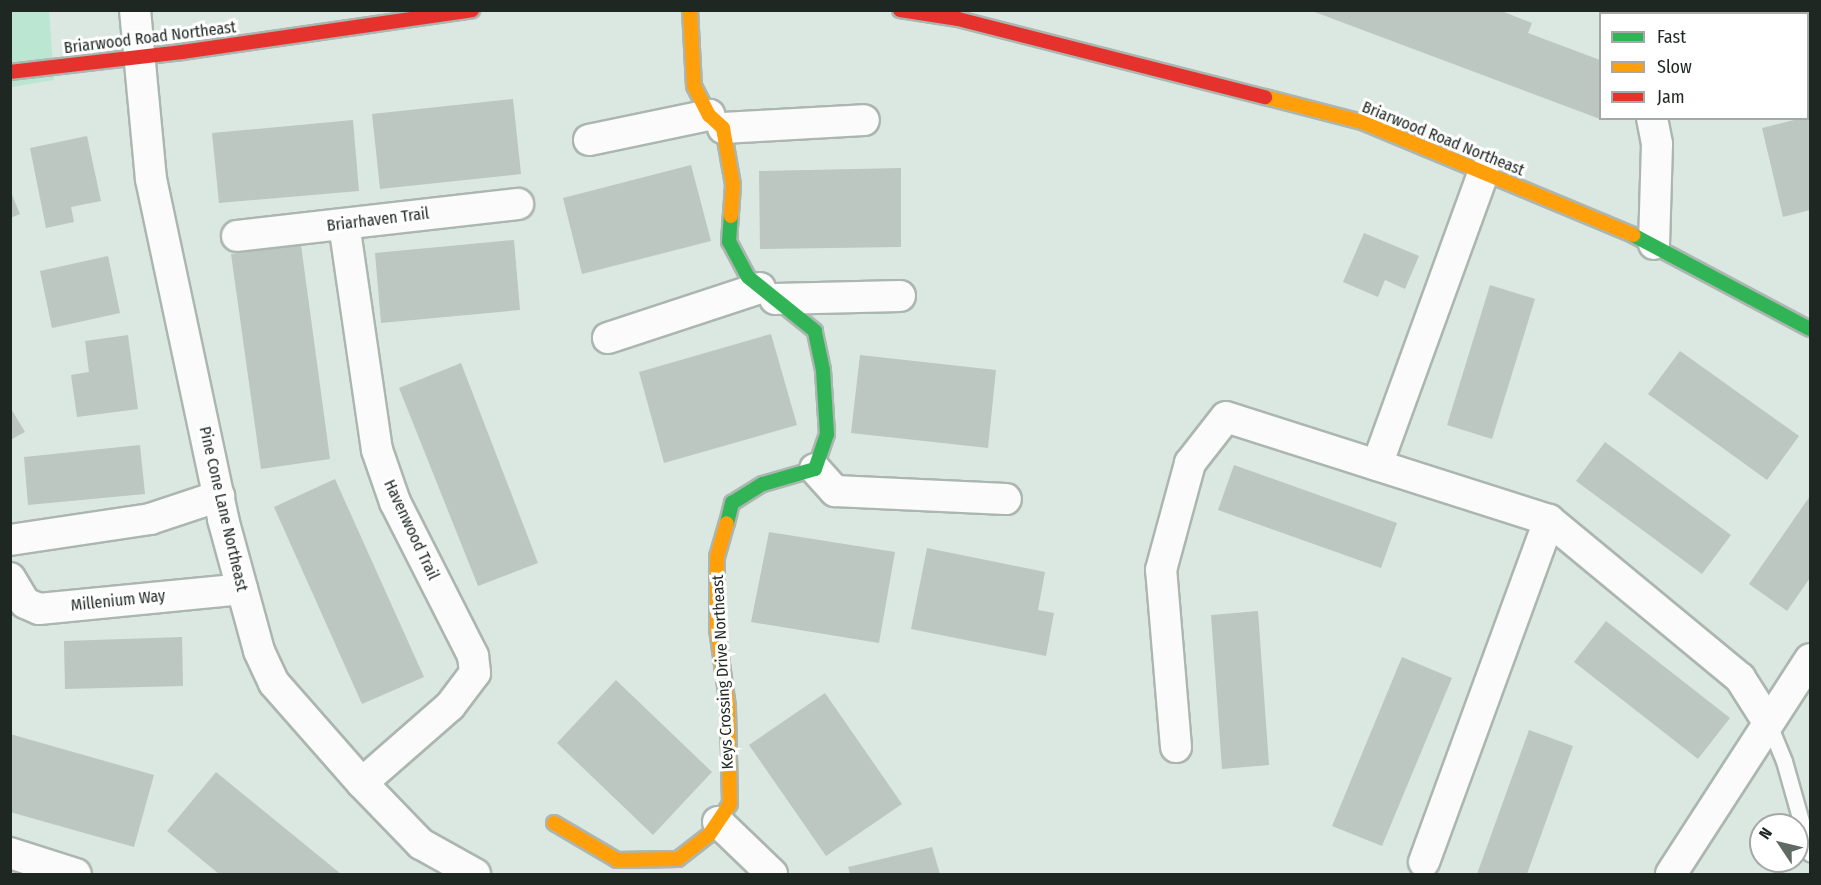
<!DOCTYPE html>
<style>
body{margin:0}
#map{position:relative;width:1821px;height:885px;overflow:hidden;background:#dbe7e1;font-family:"Fira Sans Condensed",sans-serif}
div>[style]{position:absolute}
.green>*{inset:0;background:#bbe6d1}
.building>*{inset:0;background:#bcc7c1}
.roads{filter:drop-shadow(2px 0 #acb6b1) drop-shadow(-2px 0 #acb6b1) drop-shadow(0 2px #acb6b1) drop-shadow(0 -2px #acb6b1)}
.lane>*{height:15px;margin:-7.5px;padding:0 7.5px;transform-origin:7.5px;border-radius:7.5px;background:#fafbfa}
.street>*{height:30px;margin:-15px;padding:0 15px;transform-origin:15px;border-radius:15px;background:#fafbfa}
.fast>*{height:14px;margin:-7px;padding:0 7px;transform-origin:7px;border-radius:7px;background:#30b455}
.slow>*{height:14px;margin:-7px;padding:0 7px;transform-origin:7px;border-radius:7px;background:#ff9f0a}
.jam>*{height:14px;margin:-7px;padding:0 7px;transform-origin:7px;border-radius:7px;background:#e5322d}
span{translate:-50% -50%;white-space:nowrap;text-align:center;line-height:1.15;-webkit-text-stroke:6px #fff;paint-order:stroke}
.street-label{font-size:16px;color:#1e2722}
.frame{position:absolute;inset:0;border:12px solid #1e2722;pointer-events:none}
.legend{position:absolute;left:1599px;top:12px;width:210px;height:108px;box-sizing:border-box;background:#fff;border:2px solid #a5a9a7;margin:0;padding:8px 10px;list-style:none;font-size:18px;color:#1e2722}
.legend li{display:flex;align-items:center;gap:12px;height:30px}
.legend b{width:30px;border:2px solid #a5a9a7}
.north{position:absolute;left:1749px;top:813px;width:60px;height:60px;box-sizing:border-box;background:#fff;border:2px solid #a5a9a7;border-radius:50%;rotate:305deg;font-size:16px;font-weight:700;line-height:24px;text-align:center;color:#1e2722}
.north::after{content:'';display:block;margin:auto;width:21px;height:27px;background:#606a65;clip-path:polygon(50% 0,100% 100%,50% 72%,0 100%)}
</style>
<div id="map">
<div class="green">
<i style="clip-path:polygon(11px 11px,49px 11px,54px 80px,11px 87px)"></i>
</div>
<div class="building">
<i style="clip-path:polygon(1499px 10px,1532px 23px,1528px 33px,1600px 60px,1600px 119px,1312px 11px)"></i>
<i style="clip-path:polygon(1810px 25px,1810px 71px,1808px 72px,1808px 26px)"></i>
<i style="clip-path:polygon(513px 99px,521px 174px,380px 189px,372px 114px)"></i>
<i style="clip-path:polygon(1810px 116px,1810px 210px,1783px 217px,1762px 128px)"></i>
<i style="clip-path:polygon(353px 120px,359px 191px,219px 203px,212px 133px)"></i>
<i style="clip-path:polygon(87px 136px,101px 201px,71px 207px,74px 222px,46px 228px,30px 148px)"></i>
<i style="clip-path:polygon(691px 165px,711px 241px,582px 274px,563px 198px)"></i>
<i style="clip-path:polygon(901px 168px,901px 247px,760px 249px,759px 171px)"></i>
<i style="clip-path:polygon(10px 190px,20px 214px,10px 218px)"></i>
<i style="clip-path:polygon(1364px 233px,1419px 256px,1405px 289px,1385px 280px,1378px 297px,1343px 282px)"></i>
<i style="clip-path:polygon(514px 240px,520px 310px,381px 323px,375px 253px)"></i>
<i style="clip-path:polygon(301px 245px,330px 459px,261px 469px,231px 254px)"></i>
<i style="clip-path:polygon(108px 256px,120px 313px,52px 328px,40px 271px)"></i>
<i style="clip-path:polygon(1490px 285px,1535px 299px,1492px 439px,1447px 425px)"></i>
<i style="clip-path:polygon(771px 334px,797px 425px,664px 463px,639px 372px)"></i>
<i style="clip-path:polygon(128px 335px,138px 409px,77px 417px,71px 375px,89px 372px,85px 341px)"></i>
<i style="clip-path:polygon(1680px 351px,1799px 436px,1767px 480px,1648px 394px)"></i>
<i style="clip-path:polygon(860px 355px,996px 370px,988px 448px,851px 433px)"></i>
<i style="clip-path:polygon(461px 363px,538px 563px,478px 586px,399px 388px)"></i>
<i style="clip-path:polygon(10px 407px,25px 432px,10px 440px)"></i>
<i style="clip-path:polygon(1605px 442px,1731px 535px,1702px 574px,1576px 481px)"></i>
<i style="clip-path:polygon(140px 445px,145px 494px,28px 505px,24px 457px)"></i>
<i style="clip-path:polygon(1234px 465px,1397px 523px,1381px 568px,1218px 510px)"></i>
<i style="clip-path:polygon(335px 479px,424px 677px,362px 704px,274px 507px)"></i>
<i style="clip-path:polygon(1810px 496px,1810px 578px,1787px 611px,1749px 584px)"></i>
<i style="clip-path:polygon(769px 532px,895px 552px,879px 643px,751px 622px)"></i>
<i style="clip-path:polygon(927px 548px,1045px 572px,1038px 610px,1054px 613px,1046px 656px,911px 629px)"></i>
<i style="clip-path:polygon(1258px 611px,1269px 765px,1222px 769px,1211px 615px)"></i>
<i style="clip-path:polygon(1606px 621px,1730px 718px,1698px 759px,1574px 662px)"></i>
<i style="clip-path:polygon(182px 637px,183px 686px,65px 689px,64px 641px)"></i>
<i style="clip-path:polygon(1402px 657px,1452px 678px,1382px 846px,1332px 826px)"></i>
<i style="clip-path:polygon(616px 680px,712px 772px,653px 835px,557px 743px)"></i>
<i style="clip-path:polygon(825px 693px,902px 804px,826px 856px,749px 745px)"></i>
<i style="clip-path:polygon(1529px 730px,1573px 746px,1527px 874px,1477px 874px)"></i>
<i style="clip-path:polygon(10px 734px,154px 775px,134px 847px,10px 812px)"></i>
<i style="clip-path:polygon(216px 772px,341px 874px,219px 874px,167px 831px)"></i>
<i style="clip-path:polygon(932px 847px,940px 874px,850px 874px,848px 867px)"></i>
</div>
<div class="roads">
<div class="lane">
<i style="left:1768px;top:722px;width:42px;rotate:67.7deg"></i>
<i style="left:1784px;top:761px;width:96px;rotate:74.2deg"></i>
</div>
<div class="street">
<i style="left:135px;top:10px;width:170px;rotate:84.6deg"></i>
<i style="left:151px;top:179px;width:348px;rotate:78deg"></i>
<i style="left:223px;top:519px;width:137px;rotate:74.7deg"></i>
<i style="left:259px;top:651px;width:35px;rotate:65deg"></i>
<i style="left:274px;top:683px;width:133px;rotate:48.7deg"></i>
<i style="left:362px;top:783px;width:85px;rotate:46deg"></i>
<i style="left:421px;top:844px;width:62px;rotate:29.1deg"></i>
<i style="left:1633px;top:10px;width:4px;rotate:90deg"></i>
<i style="left:1652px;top:118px;width:26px;rotate:79deg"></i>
<i style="left:1657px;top:144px;width:100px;rotate:91.7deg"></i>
<i style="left:723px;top:128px;width:141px;rotate:-3.2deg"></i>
<i style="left:589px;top:140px;width:123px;rotate:-11.8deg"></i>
<i style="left:344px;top:224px;width:228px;rotate:81.7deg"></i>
<i style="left:377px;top:450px;width:55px;rotate:70.9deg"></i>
<i style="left:395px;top:502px;width:173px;rotate:63.1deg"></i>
<i style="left:473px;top:656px;width:17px;rotate:83deg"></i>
<i style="left:475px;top:673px;width:41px;rotate:127.1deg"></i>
<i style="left:450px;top:706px;width:117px;rotate:138.8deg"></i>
<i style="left:237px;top:236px;width:283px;rotate:-6.5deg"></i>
<i style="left:775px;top:299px;width:125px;rotate:-1.4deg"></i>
<i style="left:608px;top:338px;width:160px;rotate:-18.2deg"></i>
<i style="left:1377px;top:465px;width:311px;rotate:-70deg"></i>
<i style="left:815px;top:469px;width:30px;rotate:48deg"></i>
<i style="left:835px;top:491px;width:171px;rotate:2.7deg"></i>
<i style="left:10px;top:540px;width:142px;rotate:-8.5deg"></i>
<i style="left:150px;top:519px;width:73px;rotate:-18.4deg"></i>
<i style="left:10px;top:578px;width:29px;rotate:59deg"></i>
<i style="left:25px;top:603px;width:15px;rotate:23deg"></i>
<i style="left:39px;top:609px;width:204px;rotate:-5.6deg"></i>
<i style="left:1176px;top:747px;width:178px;rotate:-94.8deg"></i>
<i style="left:1161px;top:570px;width:111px;rotate:-74.8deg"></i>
<i style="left:1190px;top:463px;width:58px;rotate:-52deg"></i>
<i style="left:1226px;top:417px;width:339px;rotate:17.7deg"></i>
<i style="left:1549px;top:520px;width:248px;rotate:39.6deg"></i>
<i style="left:1740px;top:678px;width:52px;rotate:57.5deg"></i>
<i style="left:718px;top:822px;width:75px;rotate:43.9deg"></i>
<i style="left:10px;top:853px;width:69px;rotate:17.7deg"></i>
<i style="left:1424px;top:862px;width:364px;rotate:-69.9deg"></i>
<i style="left:1671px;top:874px;width:256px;rotate:-57.1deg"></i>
</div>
<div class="fast">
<i style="left:1633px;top:235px;width:200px;rotate:28deg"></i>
<i style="left:727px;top:523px;width:21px;rotate:-76deg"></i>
<i style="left:732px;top:503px;width:36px;rotate:-32deg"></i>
<i style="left:763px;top:484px;width:54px;rotate:-16.1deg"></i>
<i style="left:815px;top:469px;width:37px;rotate:-71deg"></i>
<i style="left:827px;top:434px;width:64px;rotate:-93.6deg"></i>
<i style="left:823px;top:370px;width:40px;rotate:-102deg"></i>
<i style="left:815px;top:331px;width:86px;rotate:-141.1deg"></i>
<i style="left:748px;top:277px;width:40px;rotate:-118deg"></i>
<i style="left:729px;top:242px;width:26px;rotate:-86deg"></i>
</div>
<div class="slow">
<i style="left:690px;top:10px;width:76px;rotate:87deg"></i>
<i style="left:694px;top:86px;width:33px;rotate:63deg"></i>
<i style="left:709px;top:115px;width:19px;rotate:43deg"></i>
<i style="left:723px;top:128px;width:58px;rotate:80deg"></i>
<i style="left:733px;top:185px;width:31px;rotate:94deg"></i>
<i style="left:1265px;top:97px;width:100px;rotate:14.5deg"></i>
<i style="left:1362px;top:122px;width:294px;rotate:22.6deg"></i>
<i style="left:554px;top:823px;width:73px;rotate:30.4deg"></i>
<i style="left:617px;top:860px;width:61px;rotate:-0.9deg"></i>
<i style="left:678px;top:859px;width:39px;rotate:-38deg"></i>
<i style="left:709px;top:835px;width:37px;rotate:-56deg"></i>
<i style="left:730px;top:804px;width:97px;rotate:-91.2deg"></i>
<i style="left:728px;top:707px;width:79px;rotate:-98deg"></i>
<i style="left:717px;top:629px;width:72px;rotate:-90deg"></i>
<i style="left:717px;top:557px;width:35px;rotate:-74deg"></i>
</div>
<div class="jam">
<i style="left:900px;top:10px;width:59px;rotate:8.8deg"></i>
<i style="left:958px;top:19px;width:317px;rotate:14.3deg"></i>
<i style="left:10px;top:72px;width:173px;rotate:-6.6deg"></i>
<i style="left:182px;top:52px;width:293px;rotate:-8.2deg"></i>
</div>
</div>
<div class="street-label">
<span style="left:150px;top:38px;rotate:-7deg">Briarwood Road Northeast</span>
<span style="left:1443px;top:139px;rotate:22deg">Briarwood Road Northeast</span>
<span style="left:378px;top:220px;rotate:-7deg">Briarhaven Trail</span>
<span style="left:223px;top:509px;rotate:77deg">Pine Cone Lane Northeast</span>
<span style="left:411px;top:530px;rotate:65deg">Havenwood Trail</span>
<span style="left:118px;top:601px;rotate:-6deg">Millenium Way</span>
<span style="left:723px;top:672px;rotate:-93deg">Keys Crossing Drive Northeast</span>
</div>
<div class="frame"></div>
<ul class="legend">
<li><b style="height:8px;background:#30b455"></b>Fast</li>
<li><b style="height:8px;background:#ff9f0a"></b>Slow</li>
<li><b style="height:8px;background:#e5322d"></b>Jam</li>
</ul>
<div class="north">N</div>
</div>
